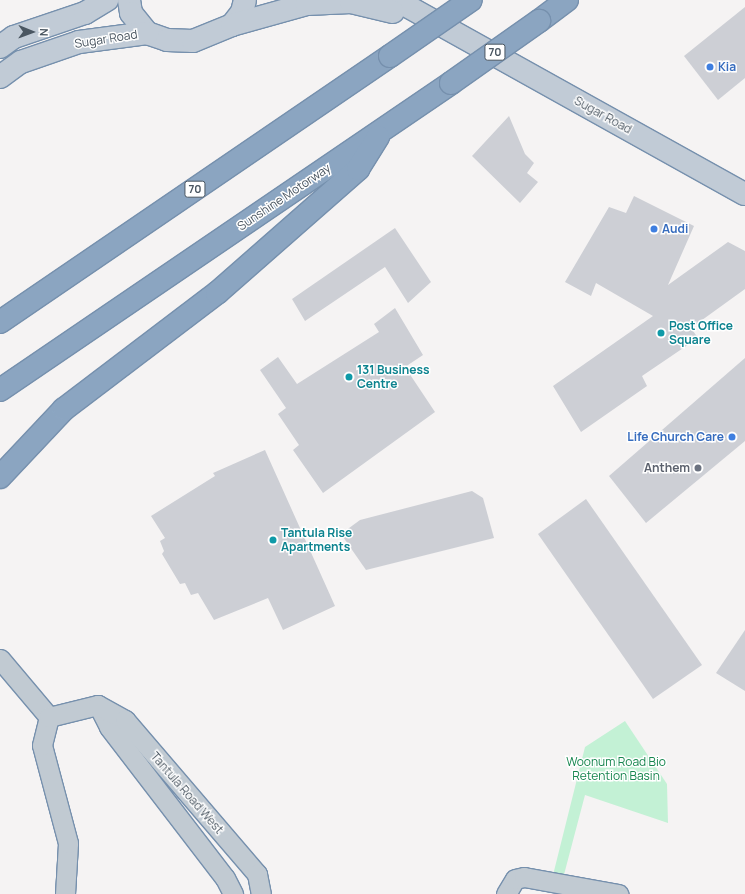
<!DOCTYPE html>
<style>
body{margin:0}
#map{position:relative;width:745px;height:894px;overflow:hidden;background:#f5f3f3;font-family:Manrope,sans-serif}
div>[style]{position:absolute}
.green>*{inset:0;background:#c3f1d5}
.building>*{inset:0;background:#cdcfd5}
.roads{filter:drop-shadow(1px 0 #7690ad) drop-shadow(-1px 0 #7690ad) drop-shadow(0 1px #7690ad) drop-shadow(0 -1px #7690ad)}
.minor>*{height:19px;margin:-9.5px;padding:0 9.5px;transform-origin:9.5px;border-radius:9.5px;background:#c1cad2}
.secondary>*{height:22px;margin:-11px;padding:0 11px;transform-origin:11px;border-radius:11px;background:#c1cbd6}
.motorway>*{height:22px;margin:-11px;padding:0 11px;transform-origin:11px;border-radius:11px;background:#8ba5c1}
.bridges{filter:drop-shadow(1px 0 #7690ad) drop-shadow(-1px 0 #7690ad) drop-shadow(0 1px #7690ad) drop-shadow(0 -1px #7690ad)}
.motorway-bridge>*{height:22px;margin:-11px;padding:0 11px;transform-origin:11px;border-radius:11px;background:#8ba5c1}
.dots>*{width:11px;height:11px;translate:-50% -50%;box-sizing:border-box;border:2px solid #fff;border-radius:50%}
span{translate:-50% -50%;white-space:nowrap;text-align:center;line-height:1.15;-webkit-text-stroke:3px #fff;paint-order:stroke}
.shield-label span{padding:1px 3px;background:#fff;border:1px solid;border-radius:3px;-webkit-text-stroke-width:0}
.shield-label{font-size:11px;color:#4a5661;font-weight:700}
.street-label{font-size:12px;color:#4a5661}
.shop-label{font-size:12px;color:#366cbe;font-weight:700}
.left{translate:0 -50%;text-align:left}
.right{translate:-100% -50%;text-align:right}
.culture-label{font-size:12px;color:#0d838f;font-weight:700}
.worship-label{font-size:12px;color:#5b616d;font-weight:700}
.park-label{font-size:12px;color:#17864f}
.north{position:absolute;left:12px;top:12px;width:40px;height:40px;-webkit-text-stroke:3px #fff;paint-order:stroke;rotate:91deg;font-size:11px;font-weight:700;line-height:16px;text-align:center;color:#4a5661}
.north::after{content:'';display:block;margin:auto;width:14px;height:18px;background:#4a5661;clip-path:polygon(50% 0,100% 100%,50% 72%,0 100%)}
</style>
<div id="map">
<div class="green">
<i style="clip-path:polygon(625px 721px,667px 784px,668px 823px,585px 795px,561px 886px,551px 883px,585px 747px)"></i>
</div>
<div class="building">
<i style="clip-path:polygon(745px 7px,745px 78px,718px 100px,684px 56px)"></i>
<i style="clip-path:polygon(509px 116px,525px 154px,534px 163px,527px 173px,538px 182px,520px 203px,472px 156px)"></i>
<i style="clip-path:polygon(634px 196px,694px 226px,668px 285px,728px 242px,745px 251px,745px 289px,691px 328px,698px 338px,642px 376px,647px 386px,581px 432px,553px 386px,653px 316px,596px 283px,591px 296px,565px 282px,609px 207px,626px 213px)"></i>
<i style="clip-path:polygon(395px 228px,431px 282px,408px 303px,385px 267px,305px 321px,292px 299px)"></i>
<i style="clip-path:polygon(395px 308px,423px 355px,405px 367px,435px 412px,323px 493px,293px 450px,299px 445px,278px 414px,286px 408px,260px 370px,278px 357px,297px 384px,379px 332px,374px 324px)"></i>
<i style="clip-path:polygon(745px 358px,745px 441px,646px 523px,609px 476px)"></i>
<i style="clip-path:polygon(265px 450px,335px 606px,283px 630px,268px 598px,214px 620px,198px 593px,191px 595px,185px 583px,180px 584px,162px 554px,164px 551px,160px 541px,165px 538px,151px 516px,215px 476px,213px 473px)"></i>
<i style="clip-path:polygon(472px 491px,483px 498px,494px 538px,366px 570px,341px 534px,360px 520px)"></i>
<i style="clip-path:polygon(586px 499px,702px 665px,653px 699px,538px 534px)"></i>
<i style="clip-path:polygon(745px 630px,745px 691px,716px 673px)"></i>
</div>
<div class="roads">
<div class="minor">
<i style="left:0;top:659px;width:76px;rotate:49.8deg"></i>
<i style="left:98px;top:705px;width:25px;rotate:63deg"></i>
<i style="left:109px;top:727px;width:190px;rotate:52.5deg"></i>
<i style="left:225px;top:878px;width:18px;rotate:63deg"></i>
<i style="left:65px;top:894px;width:51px;rotate:-86.6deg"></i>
<i style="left:68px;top:843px;width:101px;rotate:-104.9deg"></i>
<i style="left:42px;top:745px;width:29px;rotate:-76deg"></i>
<i style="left:49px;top:717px;width:50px;rotate:-13.8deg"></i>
<i style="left:98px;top:705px;width:31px;rotate:29deg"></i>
<i style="left:125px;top:720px;width:203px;rotate:49.4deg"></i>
<i style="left:257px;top:874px;width:20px;rotate:79deg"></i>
<i style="left:506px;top:894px;width:17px;rotate:-59deg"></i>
<i style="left:515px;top:879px;width:9px;rotate:-13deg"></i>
<i style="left:524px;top:877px;width:96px;rotate:10.3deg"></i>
</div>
<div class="secondary">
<i style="left:129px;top:0;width:13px;rotate:81deg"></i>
<i style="left:131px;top:13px;width:26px;rotate:51deg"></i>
<i style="left:147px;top:33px;width:21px;rotate:19deg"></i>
<i style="left:167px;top:40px;width:26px;rotate:2deg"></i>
<i style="left:193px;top:41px;width:42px;rotate:-22.3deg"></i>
<i style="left:232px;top:25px;width:16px;rotate:-52deg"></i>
<i style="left:242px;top:12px;width:12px;rotate:-76deg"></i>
<i style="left:396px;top:0;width:399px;rotate:29.1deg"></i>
<i style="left:232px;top:25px;width:78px;rotate:-15.6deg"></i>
<i style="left:307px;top:4px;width:44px;rotate:-2.6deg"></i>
<i style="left:351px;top:2px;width:43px;rotate:13.4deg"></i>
<i style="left:0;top:47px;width:17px;rotate:-36deg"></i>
<i style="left:14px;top:37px;width:75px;rotate:-18.7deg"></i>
<i style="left:85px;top:13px;width:26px;rotate:-31deg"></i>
<i style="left:0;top:77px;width:26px;rotate:-36deg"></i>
<i style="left:21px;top:62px;width:61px;rotate:-19deg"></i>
<i style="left:79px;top:42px;width:69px;rotate:-7.5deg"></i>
</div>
<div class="motorway">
<i style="left:539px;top:21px;width:35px;rotate:-37deg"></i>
<i style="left:0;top:322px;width:472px;rotate:-34.3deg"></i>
<i style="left:0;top:390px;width:546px;rotate:-34.24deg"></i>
<i style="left:0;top:477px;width:93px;rotate:-46.7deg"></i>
<i style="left:64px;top:409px;width:192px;rotate:-37.2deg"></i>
<i style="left:217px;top:293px;width:188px;rotate:-41.3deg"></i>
<i style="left:358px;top:169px;width:38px;rotate:-58deg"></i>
</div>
</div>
<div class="bridges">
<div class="motorway-bridge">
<i style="left:390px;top:56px;width:98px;rotate:-34.7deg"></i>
<i style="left:451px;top:83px;width:108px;rotate:-35.2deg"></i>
</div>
</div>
<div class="dots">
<i style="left:710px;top:67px;background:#3f7fe0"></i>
<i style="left:654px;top:229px;background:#3f7fe0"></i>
<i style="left:661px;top:333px;background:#0f9aa8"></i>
<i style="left:349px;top:377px;background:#0f9aa8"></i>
<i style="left:732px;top:437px;background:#3f7fe0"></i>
<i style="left:698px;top:468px;background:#6b7280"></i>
<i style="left:273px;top:540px;background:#0f9aa8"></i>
</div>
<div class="shield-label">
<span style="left:495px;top:52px">70</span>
<span style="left:195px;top:189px">70</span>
</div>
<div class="street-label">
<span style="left:106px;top:39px;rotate:-9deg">Sugar Road</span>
<span style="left:603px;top:115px;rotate:29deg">Sugar Road</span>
<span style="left:284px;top:197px;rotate:-34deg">Sunshine Motorway</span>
<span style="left:187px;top:793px;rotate:49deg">Tantula Road West</span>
</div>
<div class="shop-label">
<span class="left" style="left:718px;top:67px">Kia</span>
<span class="left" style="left:662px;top:229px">Audi</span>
<span class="right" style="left:724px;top:437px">Life Church Care</span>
</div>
<div class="culture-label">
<span class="left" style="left:669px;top:333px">Post Office<br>Square</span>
<span class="left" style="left:357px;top:377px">131 Business<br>Centre</span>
<span class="left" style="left:281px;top:540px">Tantula Rise<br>Apartments</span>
</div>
<div class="worship-label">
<span class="right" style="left:690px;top:468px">Anthem</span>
</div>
<div class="park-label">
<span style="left:616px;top:769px">Woonum Road Bio<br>Retention Basin</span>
</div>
<div class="north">N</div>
</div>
